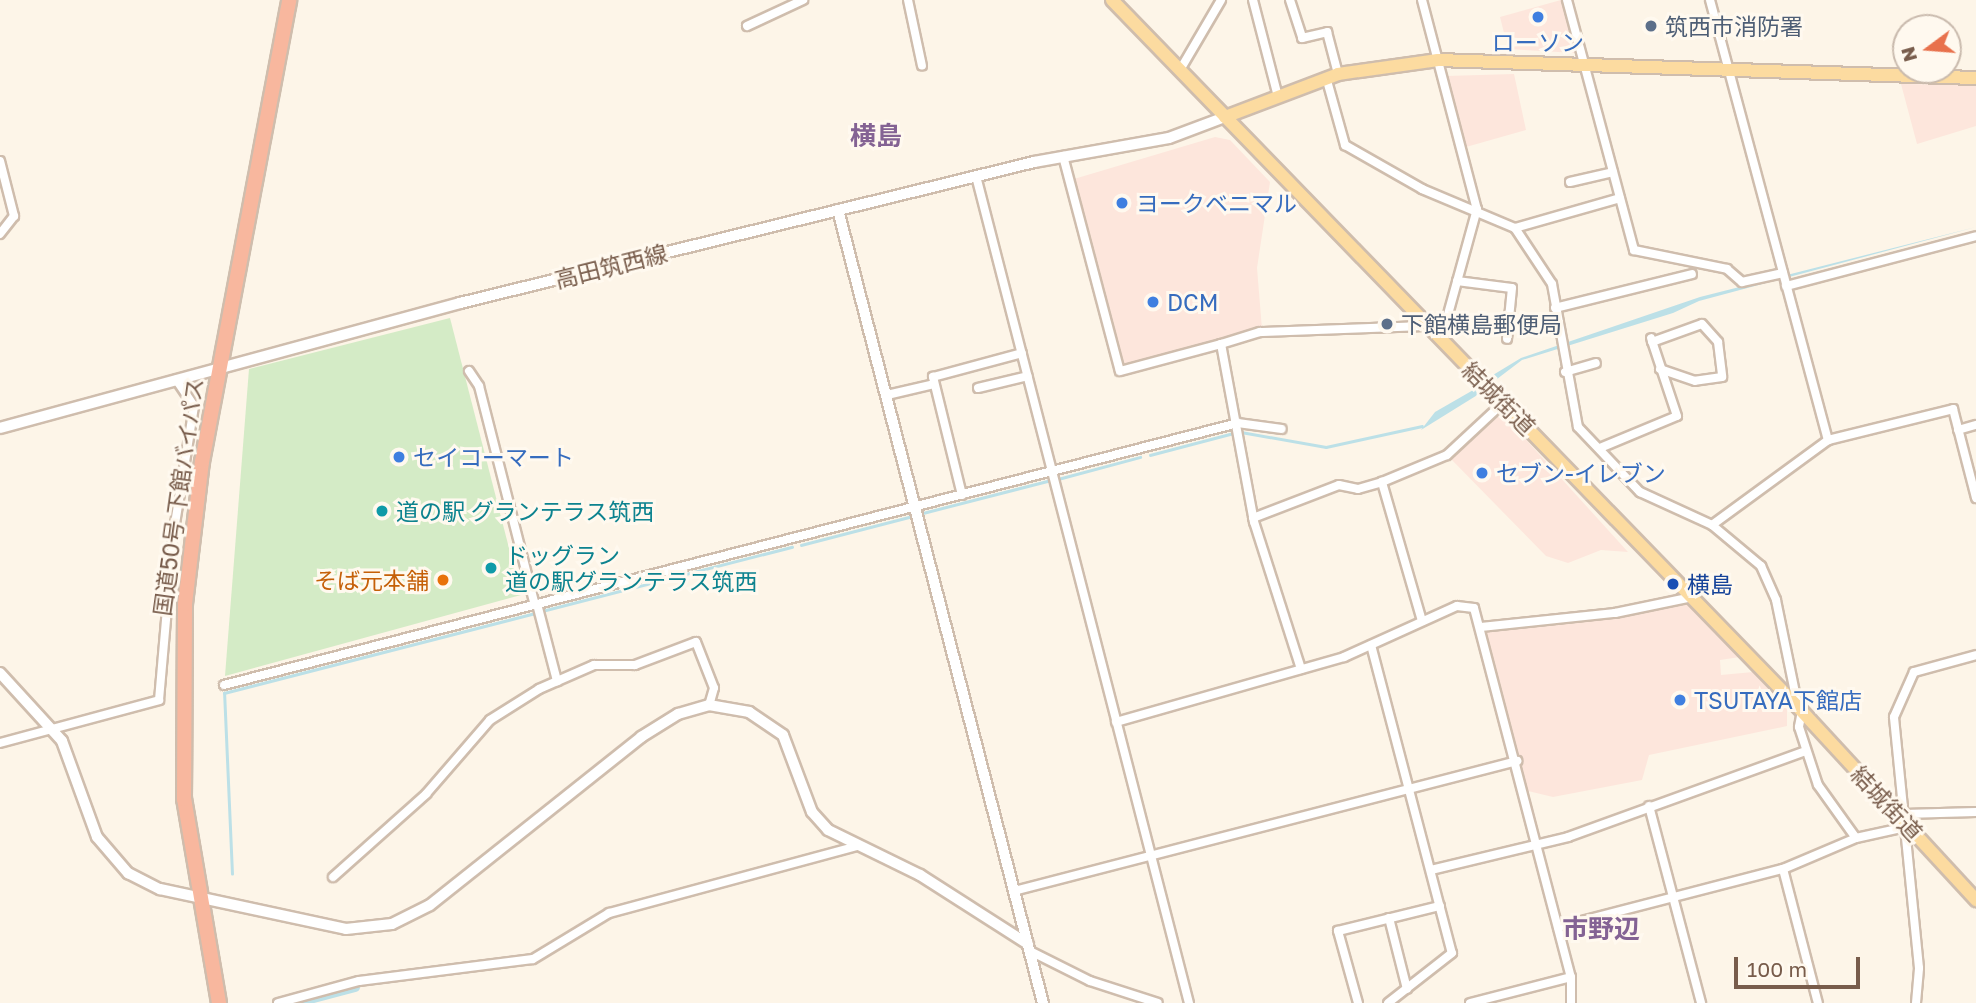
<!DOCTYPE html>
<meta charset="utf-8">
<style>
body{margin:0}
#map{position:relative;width:1976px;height:1003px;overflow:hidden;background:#fdf5e8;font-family:"Golos Text","Noto Sans JP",sans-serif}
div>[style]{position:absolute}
.commercial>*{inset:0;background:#fde6dc}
.green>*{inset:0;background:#d4ebc6}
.water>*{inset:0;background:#bce0e7}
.stream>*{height:2.5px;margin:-1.25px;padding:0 1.25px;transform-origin:1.25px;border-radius:1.25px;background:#bce0e7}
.canal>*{height:9px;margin:-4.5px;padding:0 4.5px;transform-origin:4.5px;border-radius:4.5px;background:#bce0e7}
.roads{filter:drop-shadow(2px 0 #cfbdad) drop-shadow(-2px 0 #cfbdad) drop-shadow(0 2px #cfbdad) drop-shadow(0 -2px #cfbdad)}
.street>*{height:8px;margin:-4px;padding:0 4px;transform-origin:4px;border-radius:4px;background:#fff}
.secondary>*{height:10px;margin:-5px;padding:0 5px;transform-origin:5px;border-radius:5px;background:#fff}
.primary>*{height:12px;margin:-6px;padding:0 6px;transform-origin:6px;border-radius:6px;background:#fcdba0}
.highway>*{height:14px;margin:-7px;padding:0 7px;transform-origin:7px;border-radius:7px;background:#f8b79e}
.dots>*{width:19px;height:19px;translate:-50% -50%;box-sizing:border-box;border:4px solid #fff9ef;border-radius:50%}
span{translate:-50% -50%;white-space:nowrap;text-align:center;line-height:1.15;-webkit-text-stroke:6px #fff9ef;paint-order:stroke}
.service-label{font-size:23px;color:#4e5e75}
.left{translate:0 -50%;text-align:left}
.shop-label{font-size:23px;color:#366cbe}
.street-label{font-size:23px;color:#785c4b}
.culture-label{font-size:23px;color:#0d838f}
.food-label{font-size:23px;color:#c56008}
.right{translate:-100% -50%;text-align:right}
.transit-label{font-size:23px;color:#164399}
.quarter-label{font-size:26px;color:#846394;font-weight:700}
.north{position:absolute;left:1892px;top:14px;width:70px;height:70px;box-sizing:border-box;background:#fff9ef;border:2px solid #c9baad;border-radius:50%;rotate:254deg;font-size:19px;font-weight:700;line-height:28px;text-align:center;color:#785c4b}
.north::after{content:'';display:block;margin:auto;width:24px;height:32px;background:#e8714c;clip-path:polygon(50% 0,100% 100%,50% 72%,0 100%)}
.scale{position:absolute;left:1734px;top:957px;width:126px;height:32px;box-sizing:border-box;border:4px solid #785c4b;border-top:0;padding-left:9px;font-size:21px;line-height:24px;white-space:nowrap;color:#785c4b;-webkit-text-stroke:5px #fff9ef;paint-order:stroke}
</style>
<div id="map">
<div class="commercial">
<i style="clip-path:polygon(1561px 0,1575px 53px,1508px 49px,1500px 17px)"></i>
<i style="clip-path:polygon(1514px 74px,1526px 130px,1466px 147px,1446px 76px)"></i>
<i style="clip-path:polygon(1901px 84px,1976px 85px,1976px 126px,1917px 144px)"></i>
<i style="clip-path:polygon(1215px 137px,1230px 140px,1270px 182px,1257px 268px,1262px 329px,1123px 371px,1074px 179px)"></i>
<i style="clip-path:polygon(1500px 411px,1628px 552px,1601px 550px,1568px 563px,1546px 556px,1450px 458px)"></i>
<i style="clip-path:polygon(1688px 604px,1740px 657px,1720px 660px,1721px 675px,1753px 672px,1787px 709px,1787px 726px,1649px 755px,1642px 780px,1553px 797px,1528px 791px,1485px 631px)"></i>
</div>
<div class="green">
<i style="clip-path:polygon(450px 318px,521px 595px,225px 676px,249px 369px)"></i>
</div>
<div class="water">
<i style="clip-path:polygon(1976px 227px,1699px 301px,1673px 313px,1522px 360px,1497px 379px,1493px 375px,1521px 358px,1700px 297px)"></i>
<i style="clip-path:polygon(1475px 389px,1479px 394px,1421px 430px,1435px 412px)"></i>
</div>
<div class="stream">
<i style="left:1241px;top:432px;width:86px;rotate:10deg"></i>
<i style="left:1326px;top:447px;width:98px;rotate:-12.3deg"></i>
<i style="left:1150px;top:455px;width:87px;rotate:-14.7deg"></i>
<i style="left:1058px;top:479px;width:85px;rotate:-15deg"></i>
<i style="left:919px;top:514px;width:136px;rotate:-14.4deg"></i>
<i style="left:801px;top:545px;width:116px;rotate:-14.5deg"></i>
<i style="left:542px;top:611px;width:258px;rotate:-14.4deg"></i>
<i style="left:232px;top:874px;width:181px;rotate:-92.5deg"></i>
<i style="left:224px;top:693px;width:322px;rotate:-14.4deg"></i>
</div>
<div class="canal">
<i style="left:294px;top:1003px;width:63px;rotate:-14.7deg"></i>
</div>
<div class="roads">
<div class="street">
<i style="left:908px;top:0;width:67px;rotate:78deg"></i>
<i style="left:1253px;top:0;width:96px;rotate:75.5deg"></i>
<i style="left:1290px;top:0;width:40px;rotate:72deg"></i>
<i style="left:1302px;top:38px;width:26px;rotate:-13deg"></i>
<i style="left:1327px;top:32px;width:43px;rotate:75.3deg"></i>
<i style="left:1422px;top:0;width:216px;rotate:75.3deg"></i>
<i style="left:1477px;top:209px;width:136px;rotate:105.4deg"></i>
<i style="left:1567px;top:0;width:259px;rotate:75deg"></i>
<i style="left:1634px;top:250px;width:95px;rotate:11.5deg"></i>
<i style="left:1727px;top:269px;width:20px;rotate:41deg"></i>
<i style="left:1742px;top:282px;width:42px;rotate:-12.4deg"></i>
<i style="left:1710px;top:0;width:456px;rotate:75deg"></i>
<i style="left:747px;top:26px;width:62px;rotate:-24.9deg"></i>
<i style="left:1180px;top:70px;width:81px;rotate:-59.6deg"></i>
<i style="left:1326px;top:77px;width:71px;rotate:74.4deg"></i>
<i style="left:1345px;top:145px;width:89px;rotate:29.7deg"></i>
<i style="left:1422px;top:189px;width:101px;rotate:22.8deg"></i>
<i style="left:1515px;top:228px;width:67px;rotate:56.5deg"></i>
<i style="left:1552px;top:284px;width:145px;rotate:79.7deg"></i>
<i style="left:1578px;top:427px;width:90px;rotate:46.4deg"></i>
<i style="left:1640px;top:492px;width:79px;rotate:24.6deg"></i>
<i style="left:1712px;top:525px;width:64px;rotate:39.9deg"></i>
<i style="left:1761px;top:566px;width:37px;rotate:66deg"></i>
<i style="left:1776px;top:600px;width:109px;rotate:78.4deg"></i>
<i style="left:1063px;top:156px;width:222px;rotate:75.2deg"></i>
<i style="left:1120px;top:371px;width:105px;rotate:-15deg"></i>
<i style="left:0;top:161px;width:57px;rotate:75.7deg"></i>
<i style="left:14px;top:216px;width:23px;rotate:128deg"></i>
<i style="left:976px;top:176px;width:854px;rotate:75.56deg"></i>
<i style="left:1570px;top:182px;width:44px;rotate:-13.1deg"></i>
<i style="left:1515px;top:228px;width:109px;rotate:-15.9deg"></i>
<i style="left:1457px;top:281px;width:55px;rotate:7.3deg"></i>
<i style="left:1512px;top:288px;width:51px;rotate:95.6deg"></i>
<i style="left:1786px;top:286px;width:196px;rotate:-14.7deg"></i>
<i style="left:1555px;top:308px;width:141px;rotate:-13.9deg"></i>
<i style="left:1652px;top:342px;width:53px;rotate:-19.8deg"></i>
<i style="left:1702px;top:324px;width:24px;rotate:48deg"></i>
<i style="left:1718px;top:342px;width:35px;rotate:83deg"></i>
<i style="left:1722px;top:377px;width:27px;rotate:172deg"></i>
<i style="left:1695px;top:381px;width:37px;rotate:-161deg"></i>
<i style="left:469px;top:371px;width:18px;rotate:56deg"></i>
<i style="left:479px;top:386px;width:226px;rotate:75.7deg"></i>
<i style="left:1565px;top:372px;width:32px;rotate:-16deg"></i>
<i style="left:978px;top:388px;width:51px;rotate:-13.5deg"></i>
<i style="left:887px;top:395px;width:48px;rotate:-13.2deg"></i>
<i style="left:1958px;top:430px;width:19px;rotate:-16deg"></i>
<i style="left:1600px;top:448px;width:83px;rotate:-22.6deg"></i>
<i style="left:1677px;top:416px;width:82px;rotate:-108.4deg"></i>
<i style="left:962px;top:495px;width:122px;rotate:-103.8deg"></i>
<i style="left:933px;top:377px;width:92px;rotate:-15.1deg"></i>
<i style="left:1253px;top:518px;width:92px;rotate:-21deg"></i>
<i style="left:1339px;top:485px;width:19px;rotate:12deg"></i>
<i style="left:1358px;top:489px;width:25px;rotate:-16deg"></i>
<i style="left:1712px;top:525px;width:144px;rotate:-36.2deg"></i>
<i style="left:1828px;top:440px;width:129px;rotate:-13.9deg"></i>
<i style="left:1953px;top:409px;width:92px;rotate:75.5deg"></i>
<i style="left:537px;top:604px;width:80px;rotate:75.4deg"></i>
<i style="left:1422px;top:621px;width:145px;rotate:-106.1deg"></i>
<i style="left:1382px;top:482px;width:70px;rotate:-22.6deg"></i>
<i style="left:1447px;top:455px;width:78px;rotate:-42.9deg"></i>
<i style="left:1481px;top:627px;width:135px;rotate:-6deg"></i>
<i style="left:1615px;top:613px;width:79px;rotate:-11.7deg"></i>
<i style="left:1371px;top:645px;width:318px;rotate:75.3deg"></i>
<i style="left:1452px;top:953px;width:81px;rotate:142deg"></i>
<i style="left:1301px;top:669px;width:154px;rotate:-107.7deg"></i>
<i style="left:1254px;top:522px;width:181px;rotate:-100.5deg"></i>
<i style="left:1221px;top:344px;width:41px;rotate:-17.1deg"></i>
<i style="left:1260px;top:332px;width:167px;rotate:-2.1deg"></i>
<i style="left:224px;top:685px;width:1047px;rotate:-14.49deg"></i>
<i style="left:1238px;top:423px;width:44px;rotate:7.8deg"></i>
<i style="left:1802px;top:711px;width:16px;rotate:101deg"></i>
<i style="left:1799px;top:727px;width:61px;rotate:71.9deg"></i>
<i style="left:1818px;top:785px;width:65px;rotate:54.4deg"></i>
<i style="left:1116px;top:722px;width:237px;rotate:-15.9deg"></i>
<i style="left:1344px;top:657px;width:124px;rotate:-24.3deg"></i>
<i style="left:1457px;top:606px;width:17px;rotate:7deg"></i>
<i style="left:1474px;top:608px;width:382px;rotate:75.3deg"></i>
<i style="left:1571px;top:977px;width:26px;rotate:90deg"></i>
<i style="left:0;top:743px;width:165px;rotate:-15.1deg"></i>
<i style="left:159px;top:700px;width:171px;rotate:-85deg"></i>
<i style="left:174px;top:530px;width:126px;rotate:-80.8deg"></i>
<i style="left:194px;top:406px;width:32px;rotate:-124deg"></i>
<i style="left:1649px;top:806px;width:204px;rotate:75.2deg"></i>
<i style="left:1904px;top:814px;width:72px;rotate:-1.6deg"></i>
<i style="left:1783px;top:869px;width:138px;rotate:75.4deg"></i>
<i style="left:1431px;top:870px;width:141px;rotate:-13.5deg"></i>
<i style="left:1568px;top:837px;width:252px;rotate:-19.9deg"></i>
<i style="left:333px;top:877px;width:125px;rotate:-41.7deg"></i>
<i style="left:426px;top:794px;width:98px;rotate:-49.1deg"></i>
<i style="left:490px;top:720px;width:58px;rotate:-32.3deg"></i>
<i style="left:539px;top:689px;width:60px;rotate:-23.6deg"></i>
<i style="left:594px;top:665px;width:41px"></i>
<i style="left:635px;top:665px;width:65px;rotate:-20.7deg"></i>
<i style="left:696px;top:642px;width:49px;rotate:68.6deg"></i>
<i style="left:714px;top:688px;width:18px;rotate:106deg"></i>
<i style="left:1014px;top:891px;width:520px;rotate:-14.49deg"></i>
<i style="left:1389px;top:918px;width:73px;rotate:75.8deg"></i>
<i style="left:1558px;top:927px;width:232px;rotate:-14.5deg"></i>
<i style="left:1783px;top:869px;width:79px;rotate:-23deg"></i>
<i style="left:1856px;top:838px;width:46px;rotate:-12.5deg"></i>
<i style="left:1030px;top:951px;width:67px;rotate:26.6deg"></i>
<i style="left:1090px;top:981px;width:71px;rotate:17.9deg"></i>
<i style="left:278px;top:1003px;width:84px;rotate:-15.2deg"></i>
<i style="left:359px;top:981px;width:175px;rotate:-7.2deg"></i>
<i style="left:533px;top:959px;width:89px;rotate:-31.2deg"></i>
<i style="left:609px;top:913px;width:258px;rotate:-15.1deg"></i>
<i style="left:1358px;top:1003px;width:75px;rotate:-105.5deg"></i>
<i style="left:1338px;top:931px;width:105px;rotate:-13.8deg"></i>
<i style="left:1470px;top:1003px;width:104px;rotate:-14.4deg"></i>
<i style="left:1916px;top:1003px;width:35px;rotate:-85deg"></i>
<i style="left:1919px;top:968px;width:252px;rotate:-95.7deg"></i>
<i style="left:1894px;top:717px;width:49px;rotate:-66deg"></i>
<i style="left:1914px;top:672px;width:64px;rotate:-15.3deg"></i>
</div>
<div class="secondary">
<i style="left:838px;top:210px;width:819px;rotate:75.51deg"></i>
<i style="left:0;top:428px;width:477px;rotate:-15.2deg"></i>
<i style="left:460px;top:303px;width:591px;rotate:-13.8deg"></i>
<i style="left:1034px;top:162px;width:137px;rotate:-10.1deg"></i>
<i style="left:1169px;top:138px;width:60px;rotate:-20.6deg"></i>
<i style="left:0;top:673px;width:92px;rotate:47.6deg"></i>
<i style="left:62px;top:741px;width:102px;rotate:70deg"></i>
<i style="left:97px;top:837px;width:48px;rotate:49.3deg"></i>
<i style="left:128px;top:873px;width:36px;rotate:27deg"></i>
<i style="left:160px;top:889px;width:190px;rotate:12.1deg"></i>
<i style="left:346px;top:929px;width:46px;rotate:-6.2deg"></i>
<i style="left:392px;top:924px;width:42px;rotate:-26.6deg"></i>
<i style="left:430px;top:905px;width:270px;rotate:-38.5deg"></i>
<i style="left:641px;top:737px;width:44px;rotate:-31.9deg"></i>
<i style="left:678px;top:714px;width:32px;rotate:-16deg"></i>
<i style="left:709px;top:705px;width:41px;rotate:9.9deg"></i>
<i style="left:749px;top:712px;width:41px;rotate:34.1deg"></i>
<i style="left:783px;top:735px;width:82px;rotate:69.4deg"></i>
<i style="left:812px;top:812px;width:24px;rotate:48deg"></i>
<i style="left:828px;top:830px;width:102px;rotate:26.1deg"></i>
<i style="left:920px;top:875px;width:128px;rotate:32.6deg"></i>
</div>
<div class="primary">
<i style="left:1112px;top:0;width:985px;rotate:45.86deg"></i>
<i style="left:1798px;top:707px;width:263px;rotate:47.3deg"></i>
<i style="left:1225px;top:117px;width:121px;rotate:-20.8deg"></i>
<i style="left:1338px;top:74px;width:101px;rotate:-8deg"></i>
<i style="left:1438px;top:60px;width:538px;rotate:1.92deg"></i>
</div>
<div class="highway">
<i style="left:219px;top:1003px;width:207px;rotate:-99.7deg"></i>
<i style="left:184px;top:799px;width:195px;rotate:-89.7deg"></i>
<i style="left:185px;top:604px;width:143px;rotate:-83.2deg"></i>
<i style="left:202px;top:462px;width:470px;rotate:-79.3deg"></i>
</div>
</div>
<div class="dots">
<i style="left:1538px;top:17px;background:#3f7fe0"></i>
<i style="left:1651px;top:26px;background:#5c6f8a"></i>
<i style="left:1122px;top:203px;background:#3f7fe0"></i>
<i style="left:1153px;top:302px;background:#3f7fe0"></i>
<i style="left:1387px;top:324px;background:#5c6f8a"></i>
<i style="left:399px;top:457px;background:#3f7fe0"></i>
<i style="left:1482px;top:473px;background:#3f7fe0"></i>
<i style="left:382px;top:511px;background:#0f9aa8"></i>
<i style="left:491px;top:568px;background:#0f9aa8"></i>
<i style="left:443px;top:580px;background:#e8710a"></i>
<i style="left:1673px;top:584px;background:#1a4fb4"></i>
<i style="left:1680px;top:700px;background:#3f7fe0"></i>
</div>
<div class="service-label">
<span class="left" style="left:1665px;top:26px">筑西市消防署</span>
<span class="left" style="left:1401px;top:324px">下館横島郵便局</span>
</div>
<div class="shop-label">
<span style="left:1538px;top:42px">ローソン</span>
<span class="left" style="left:1136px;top:203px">ヨークベニマル</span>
<span class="left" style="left:1167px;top:302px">DCM</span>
<span class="left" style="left:413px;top:457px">セイコーマート</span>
<span class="left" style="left:1496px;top:473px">セブン-イレブン</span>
<span class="left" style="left:1694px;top:700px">TSUTAYA下館店</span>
</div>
<div class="street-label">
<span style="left:611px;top:266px;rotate:-14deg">高田筑西線</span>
<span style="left:1499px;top:398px;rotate:45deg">結城街道</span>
<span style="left:178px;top:497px;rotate:-82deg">国道50号 下館バイパス</span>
<span style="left:1887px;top:803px;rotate:47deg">結城街道</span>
</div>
<div class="culture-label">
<span class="left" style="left:396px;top:511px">道の駅 グランテラス筑西</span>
<span class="left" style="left:505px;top:568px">ドッグラン<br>道の駅グランテラス筑西</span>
</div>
<div class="food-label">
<span class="right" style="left:429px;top:580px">そば元本舗</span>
</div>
<div class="transit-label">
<span class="left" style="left:1687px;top:584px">横島</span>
</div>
<div class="quarter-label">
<span style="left:876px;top:136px">横島</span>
<span style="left:1601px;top:929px">市野辺</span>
</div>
<div class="north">N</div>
<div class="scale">100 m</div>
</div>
